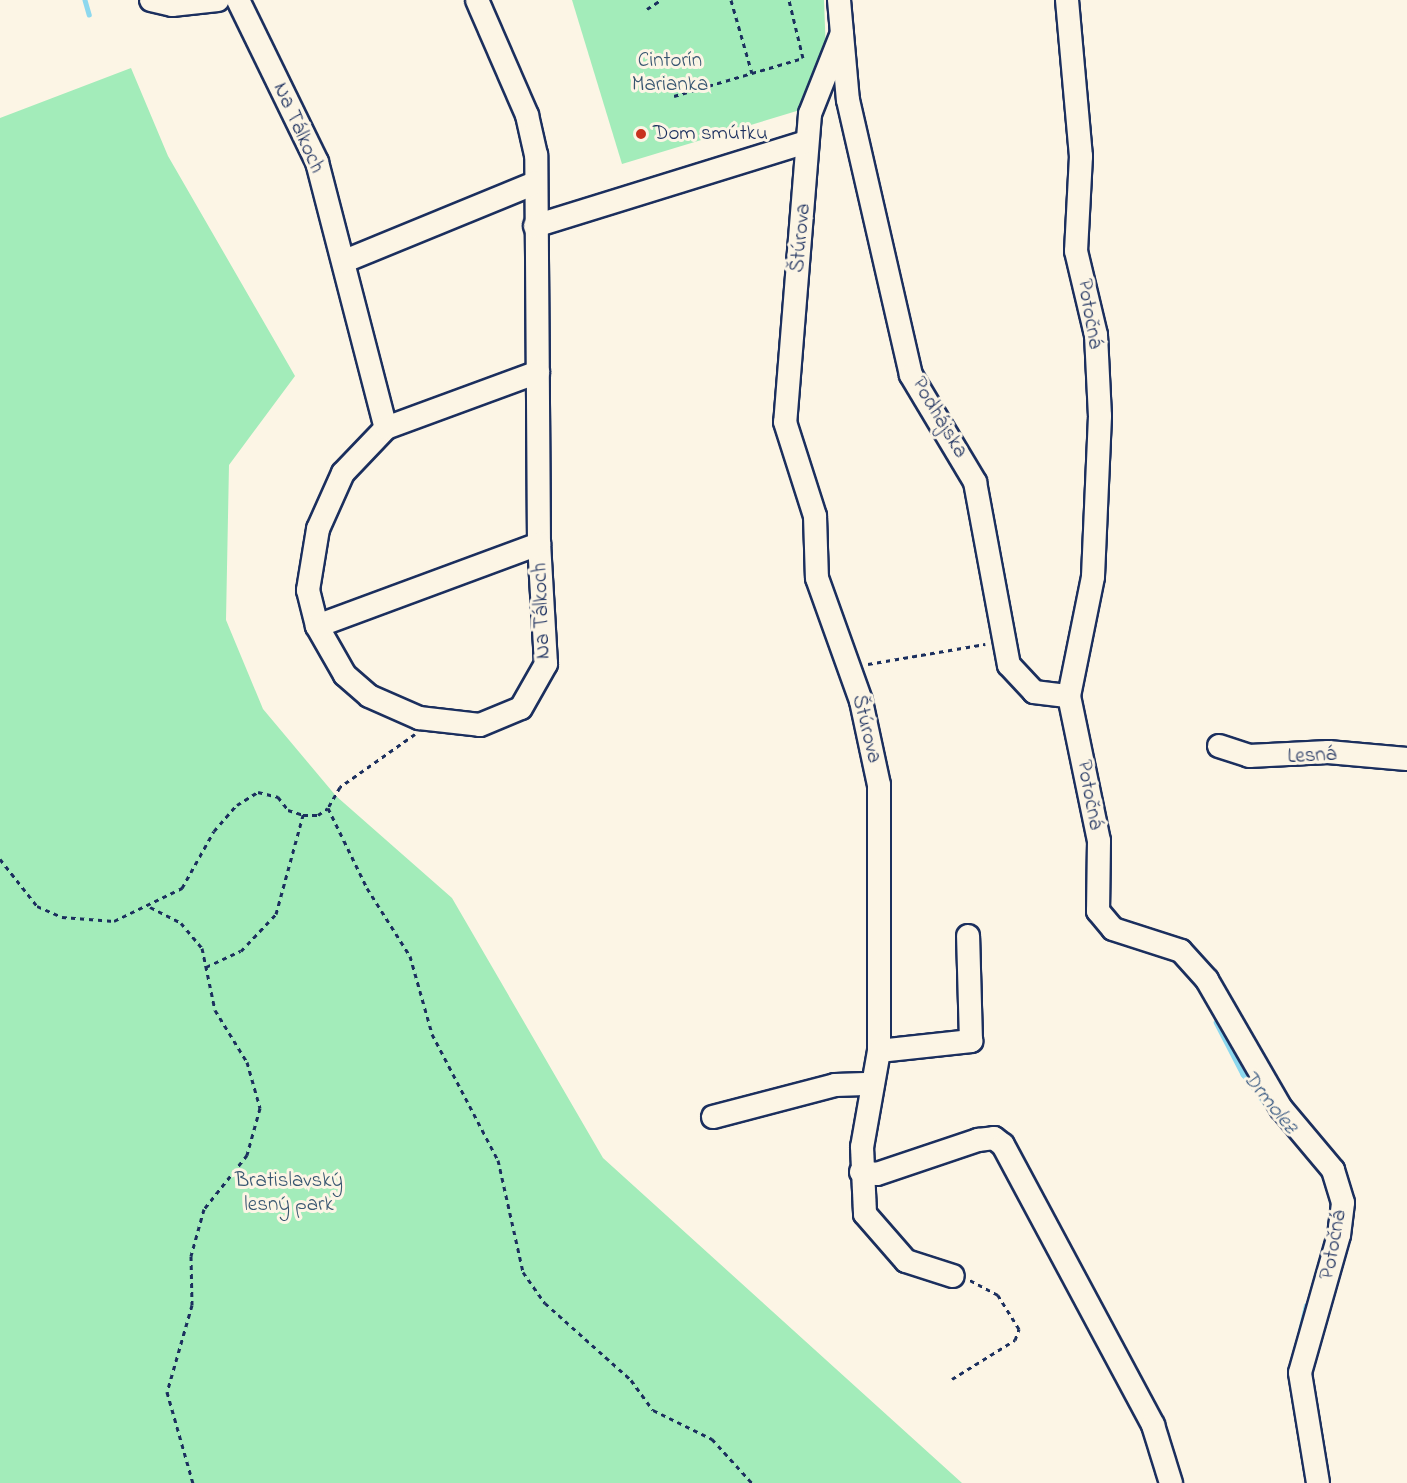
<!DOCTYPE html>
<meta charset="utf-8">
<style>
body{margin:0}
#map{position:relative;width:1407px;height:1483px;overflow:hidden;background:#fcf5e5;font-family:"Indie Flower",sans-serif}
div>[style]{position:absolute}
.green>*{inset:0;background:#a3ecba}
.stream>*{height:4.5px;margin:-2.25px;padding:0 2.25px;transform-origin:2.25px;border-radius:2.25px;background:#8dd8ee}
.path>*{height:3px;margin-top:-1.5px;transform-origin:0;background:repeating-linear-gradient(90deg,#1b2f5e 0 4.5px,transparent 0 9px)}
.roads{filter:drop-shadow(2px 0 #1b2f5e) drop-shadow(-2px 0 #1b2f5e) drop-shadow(0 2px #1b2f5e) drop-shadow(0 -2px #1b2f5e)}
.minor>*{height:22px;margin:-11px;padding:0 11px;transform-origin:11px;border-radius:11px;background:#fcf5e5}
.dots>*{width:16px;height:16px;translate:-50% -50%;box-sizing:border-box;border:3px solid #fcf5e5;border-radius:50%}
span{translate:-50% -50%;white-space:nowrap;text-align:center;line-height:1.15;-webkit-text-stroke:6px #fcf5e5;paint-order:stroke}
.park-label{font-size:21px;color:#365570}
.street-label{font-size:21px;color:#1b2f5e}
.poi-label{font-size:21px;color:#1b2f5e}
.left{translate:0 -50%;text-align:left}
.water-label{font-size:22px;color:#385982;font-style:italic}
</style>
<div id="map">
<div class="green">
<i style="clip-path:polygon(572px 0,824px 0,826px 54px,800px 110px,622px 164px)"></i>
<i style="clip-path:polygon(131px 68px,168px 156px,295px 376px,229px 465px,226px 620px,263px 709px,336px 796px,452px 898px,603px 1158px,962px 1483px,0 1483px,0 118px)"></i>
</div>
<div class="stream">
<i style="left:85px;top:0;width:15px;rotate:74deg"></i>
<i style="left:1216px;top:1022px;width:59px;rotate:62.6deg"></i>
<i style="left:1243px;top:1074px;width:46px;rotate:52.9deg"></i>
<i style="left:1300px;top:1331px;width:26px;rotate:-77deg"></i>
</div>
<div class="path">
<i style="left:731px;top:0;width:76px;rotate:74deg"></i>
<i style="left:647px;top:9px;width:17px;rotate:-33deg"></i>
<i style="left:674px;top:96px;width:134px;rotate:-16.4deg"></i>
<i style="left:803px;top:58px;width:60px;rotate:-103.6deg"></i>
<i style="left:868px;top:664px;width:119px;rotate:-9.7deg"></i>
<i style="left:415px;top:734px;width:92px;rotate:144.8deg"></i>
<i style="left:340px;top:787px;width:24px;rotate:120deg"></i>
<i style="left:328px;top:808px;width:89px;rotate:64deg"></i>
<i style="left:367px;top:888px;width:80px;rotate:57.7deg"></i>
<i style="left:410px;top:956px;width:81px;rotate:74.2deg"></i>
<i style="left:432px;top:1034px;width:142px;rotate:62.4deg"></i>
<i style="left:498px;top:1160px;width:115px;rotate:77.4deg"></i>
<i style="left:523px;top:1272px;width:38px;rotate:55deg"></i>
<i style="left:545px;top:1303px;width:115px;rotate:41.8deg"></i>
<i style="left:631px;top:1380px;width:37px;rotate:54deg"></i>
<i style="left:653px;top:1410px;width:66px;rotate:26.2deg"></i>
<i style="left:712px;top:1439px;width:59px;rotate:47.7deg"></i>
<i style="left:0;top:859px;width:60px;rotate:51.8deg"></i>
<i style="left:37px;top:906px;width:27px;rotate:24deg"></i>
<i style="left:62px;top:917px;width:52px;rotate:4.4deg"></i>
<i style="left:114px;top:921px;width:76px;rotate:-25.9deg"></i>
<i style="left:182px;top:888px;width:65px;rotate:-60.7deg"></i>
<i style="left:214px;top:831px;width:35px;rotate:-49deg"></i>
<i style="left:237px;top:805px;width:25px;rotate:-32deg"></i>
<i style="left:258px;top:792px;width:21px;rotate:14deg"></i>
<i style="left:278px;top:797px;width:16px;rotate:52deg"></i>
<i style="left:288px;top:810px;width:16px;rotate:18deg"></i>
<i style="left:303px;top:815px;width:15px"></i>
<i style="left:318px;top:815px;width:12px;rotate:-35deg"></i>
<i style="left:150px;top:907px;width:35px;rotate:27deg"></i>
<i style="left:181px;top:923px;width:33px;rotate:50deg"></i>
<i style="left:202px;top:948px;width:63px;rotate:78.2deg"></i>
<i style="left:215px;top:1010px;width:61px;rotate:58.4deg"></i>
<i style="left:247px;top:1062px;width:48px;rotate:74.2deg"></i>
<i style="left:260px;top:1108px;width:49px;rotate:105.5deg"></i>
<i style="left:247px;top:1155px;width:69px;rotate:128.5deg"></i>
<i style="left:204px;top:1209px;width:49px;rotate:105.5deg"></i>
<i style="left:191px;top:1256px;width:49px;rotate:88.8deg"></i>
<i style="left:192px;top:1305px;width:91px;rotate:106deg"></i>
<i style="left:167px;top:1392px;width:95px;rotate:74.1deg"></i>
<i style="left:206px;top:967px;width:38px;rotate:-25deg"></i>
<i style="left:241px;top:951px;width:51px;rotate:-46.6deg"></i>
<i style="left:276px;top:914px;width:103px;rotate:-74.7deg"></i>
<i style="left:952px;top:1379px;width:74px;rotate:-31.8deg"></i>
<i style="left:1015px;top:1340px;width:12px;rotate:-70deg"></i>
<i style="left:1019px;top:1329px;width:40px;rotate:-122deg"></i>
<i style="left:998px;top:1295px;width:32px;rotate:-152deg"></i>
</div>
<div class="roads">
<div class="minor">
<i style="left:151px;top:0;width:22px;rotate:13deg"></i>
<i style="left:172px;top:5px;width:46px;rotate:-6.2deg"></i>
<i style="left:238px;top:0;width:180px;rotate:64deg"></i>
<i style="left:317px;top:162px;width:275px;rotate:75.5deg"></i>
<i style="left:386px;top:428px;width:62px;rotate:133.7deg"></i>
<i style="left:343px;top:473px;width:61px;rotate:114.1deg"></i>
<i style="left:318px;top:529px;width:62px;rotate:99.3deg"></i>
<i style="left:308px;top:590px;width:37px;rotate:76deg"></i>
<i style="left:317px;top:626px;width:56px;rotate:60.3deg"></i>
<i style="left:345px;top:675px;width:32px;rotate:41deg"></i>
<i style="left:369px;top:696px;width:55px;rotate:23.7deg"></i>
<i style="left:419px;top:718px;width:61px;rotate:6.5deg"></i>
<i style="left:480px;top:725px;width:44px;rotate:-22.5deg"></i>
<i style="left:521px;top:708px;width:51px;rotate:-60.4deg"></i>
<i style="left:546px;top:664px;width:120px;rotate:-93.3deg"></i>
<i style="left:539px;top:544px;width:389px;rotate:-90.4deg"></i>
<i style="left:536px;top:155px;width:41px;rotate:-102.7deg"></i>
<i style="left:527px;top:115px;width:125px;rotate:-113.5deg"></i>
<i style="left:839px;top:0;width:100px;rotate:84.9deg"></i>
<i style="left:848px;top:100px;width:282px;rotate:77.1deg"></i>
<i style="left:911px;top:375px;width:125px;rotate:59.1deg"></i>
<i style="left:975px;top:482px;width:186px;rotate:79.5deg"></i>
<i style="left:1009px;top:665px;width:37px;rotate:47deg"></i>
<i style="left:1034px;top:692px;width:35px;rotate:7deg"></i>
<i style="left:1067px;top:0;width:157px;rotate:84.9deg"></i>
<i style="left:1081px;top:156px;width:95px;rotate:93deg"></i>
<i style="left:1076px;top:251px;width:86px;rotate:76.6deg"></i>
<i style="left:1096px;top:335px;width:81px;rotate:87.2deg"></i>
<i style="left:1100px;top:416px;width:161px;rotate:92.5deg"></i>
<i style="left:1093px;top:577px;width:121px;rotate:101.4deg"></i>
<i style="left:1069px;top:696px;width:148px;rotate:78.3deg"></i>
<i style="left:1099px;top:841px;width:70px;rotate:90.8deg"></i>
<i style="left:1098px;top:911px;width:23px;rotate:50deg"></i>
<i style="left:1113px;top:929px;width:71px;rotate:17.9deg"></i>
<i style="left:1181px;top:951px;width:39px;rotate:48deg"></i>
<i style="left:1207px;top:980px;width:148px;rotate:60deg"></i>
<i style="left:1281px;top:1108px;width:81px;rotate:50deg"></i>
<i style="left:1333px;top:1170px;width:34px;rotate:73deg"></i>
<i style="left:1343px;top:1203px;width:32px;rotate:97deg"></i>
<i style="left:1339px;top:1235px;width:143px;rotate:105.8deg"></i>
<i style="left:1300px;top:1373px;width:111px;rotate:80.7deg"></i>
<i style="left:842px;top:33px;width:87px;rotate:111.6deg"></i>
<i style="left:810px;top:114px;width:309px;rotate:94.6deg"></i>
<i style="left:785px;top:422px;width:99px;rotate:72.3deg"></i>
<i style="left:815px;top:516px;width:62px;rotate:88.2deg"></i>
<i style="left:817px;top:578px;width:131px;rotate:70.3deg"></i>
<i style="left:861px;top:701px;width:86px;rotate:77.9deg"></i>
<i style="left:879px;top:785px;width:266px;rotate:90deg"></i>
<i style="left:879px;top:1051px;width:97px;rotate:100deg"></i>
<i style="left:862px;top:1147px;width:67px;rotate:87.4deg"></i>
<i style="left:865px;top:1214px;width:62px;rotate:48.9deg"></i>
<i style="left:906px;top:1261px;width:49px;rotate:17.7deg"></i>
<i style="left:535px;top:226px;width:284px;rotate:-17.2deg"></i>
<i style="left:345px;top:261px;width:205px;rotate:-22.3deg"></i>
<i style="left:386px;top:428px;width:162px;rotate:-20.2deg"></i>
<i style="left:317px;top:626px;width:237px;rotate:-20.3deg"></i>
<i style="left:1219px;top:746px;width:32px;rotate:18deg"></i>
<i style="left:1249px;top:756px;width:79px;rotate:-2.9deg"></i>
<i style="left:1328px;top:752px;width:79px;rotate:5.1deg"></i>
<i style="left:879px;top:1051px;width:93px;rotate:-6.2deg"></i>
<i style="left:971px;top:1041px;width:105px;rotate:-91.6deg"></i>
<i style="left:713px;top:1117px;width:126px;rotate:-14.7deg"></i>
<i style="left:835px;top:1085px;width:38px;rotate:-2deg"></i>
<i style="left:861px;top:1172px;width:16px;rotate:7deg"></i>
<i style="left:877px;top:1174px;width:107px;rotate:-18.6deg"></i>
<i style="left:978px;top:1140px;width:16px;rotate:-7deg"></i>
<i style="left:994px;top:1138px;width:11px;rotate:38deg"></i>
<i style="left:1003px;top:1145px;width:318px;rotate:61.8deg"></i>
<i style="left:1153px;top:1425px;width:61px;rotate:72.8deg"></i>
</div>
</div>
<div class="dots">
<i style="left:641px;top:134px;background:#c8321e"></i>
</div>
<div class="park-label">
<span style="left:670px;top:73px">Cintorín<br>Marianka</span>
<span style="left:289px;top:1193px">Bratislavský<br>lesný park</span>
</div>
<div class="street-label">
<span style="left:298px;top:128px;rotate:66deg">Na Tálkoch</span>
<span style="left:801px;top:238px;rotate:-85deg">Štúrova</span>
<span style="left:1089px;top:314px;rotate:80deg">Potočná</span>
<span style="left:939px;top:418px;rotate:59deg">Podhájska</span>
<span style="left:542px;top:611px;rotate:-92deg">Na Tálkoch</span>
<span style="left:866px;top:729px;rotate:76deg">Štúrova</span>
<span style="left:1312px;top:756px;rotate:-3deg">Lesná</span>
<span style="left:1089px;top:795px;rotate:79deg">Potočná</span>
<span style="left:1334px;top:1245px;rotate:-80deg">Potočná</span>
</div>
<div class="poi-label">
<span class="left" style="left:653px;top:134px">Dom smútku</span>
</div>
<div class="water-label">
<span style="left:1269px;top:1103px;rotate:51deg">Drmolez</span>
</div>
</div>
